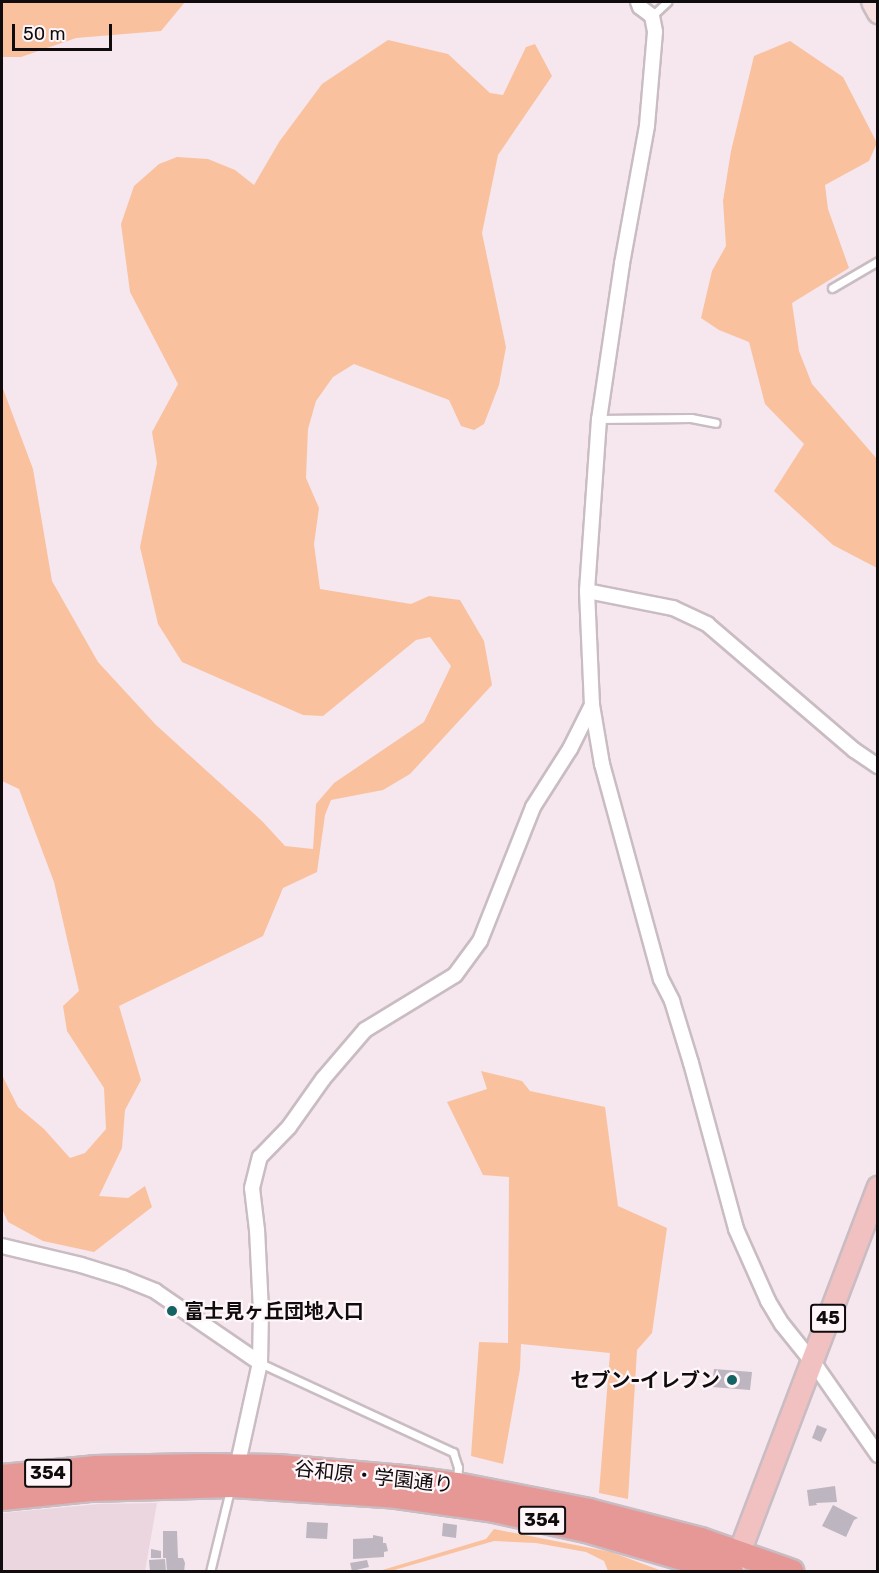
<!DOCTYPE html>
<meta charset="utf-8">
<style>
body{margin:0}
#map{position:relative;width:879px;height:1573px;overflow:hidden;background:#f5e7ed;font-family:Rubik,"Noto Sans JP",sans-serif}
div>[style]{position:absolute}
.built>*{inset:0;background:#ebd6df}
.green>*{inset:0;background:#fac19f}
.building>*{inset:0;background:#bdb5bf}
.roads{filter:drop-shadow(2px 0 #c9bcc2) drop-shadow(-2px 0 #c9bcc2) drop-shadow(0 2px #c9bcc2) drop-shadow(0 -2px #c9bcc2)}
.lane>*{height:7px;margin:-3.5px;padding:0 3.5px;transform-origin:3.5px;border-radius:3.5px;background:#fff}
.street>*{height:14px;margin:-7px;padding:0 7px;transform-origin:7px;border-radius:7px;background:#fff}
.secondary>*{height:20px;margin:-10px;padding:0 10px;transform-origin:10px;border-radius:10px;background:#f8e0e0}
.primary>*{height:21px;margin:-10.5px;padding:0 10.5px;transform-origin:10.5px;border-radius:10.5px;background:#f0c1c0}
.highway>*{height:24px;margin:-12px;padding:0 12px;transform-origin:12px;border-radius:12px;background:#e69896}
.dots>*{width:16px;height:16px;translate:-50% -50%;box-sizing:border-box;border:3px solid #fef6f9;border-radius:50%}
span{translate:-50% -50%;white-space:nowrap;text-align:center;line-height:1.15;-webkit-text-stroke:4.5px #fef6f9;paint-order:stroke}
.shield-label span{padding:2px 4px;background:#fef6f9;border:2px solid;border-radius:4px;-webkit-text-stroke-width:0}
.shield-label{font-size:18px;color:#100b0d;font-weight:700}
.poi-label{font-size:20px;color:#100b0d;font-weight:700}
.left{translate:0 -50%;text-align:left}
.right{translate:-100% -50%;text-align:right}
.street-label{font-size:20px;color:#100b0d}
.frame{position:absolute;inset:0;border:3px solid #100b0d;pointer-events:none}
.scale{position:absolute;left:12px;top:24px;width:100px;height:27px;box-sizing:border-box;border:3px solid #100b0d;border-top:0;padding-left:8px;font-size:18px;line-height:21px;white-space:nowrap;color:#100b0d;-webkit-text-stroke:4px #fef6f9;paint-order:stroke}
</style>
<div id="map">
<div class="built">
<i style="clip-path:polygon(157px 1503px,145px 1571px,2px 1571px,2px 1513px,99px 1504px)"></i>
</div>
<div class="green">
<i style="clip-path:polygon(2px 2px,185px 2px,161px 31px,76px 38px,21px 57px,2px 57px)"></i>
<i style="clip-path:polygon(388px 40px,448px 54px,490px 93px,503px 95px,526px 47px,535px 44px,552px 76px,498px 155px,482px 233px,506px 347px,499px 385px,484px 424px,474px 430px,461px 426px,449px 400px,354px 364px,333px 377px,316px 401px,308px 429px,306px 478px,319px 508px,314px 544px,320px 589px,411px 604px,429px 596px,460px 600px,484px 641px,492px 685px,410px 774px,383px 790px,331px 800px,325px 815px,317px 872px,283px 888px,263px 936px,119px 1006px,141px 1080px,125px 1110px,122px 1148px,99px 1196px,128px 1198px,145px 1186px,152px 1207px,94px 1252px,43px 1241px,8px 1222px,2px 1209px,2px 1075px,18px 1107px,44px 1129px,70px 1158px,85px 1153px,106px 1129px,104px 1088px,67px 1031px,63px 1006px,79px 991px,54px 882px,19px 789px,2px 781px,2px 386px,33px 469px,52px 581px,98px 662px,156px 725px,262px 821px,285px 846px,313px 849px,316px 804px,334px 783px,424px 722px,451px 666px,430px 637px,416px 640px,323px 716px,303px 715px,182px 662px,158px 624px,140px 547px,157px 463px,152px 432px,178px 384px,130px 292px,121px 224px,134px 186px,159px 164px,177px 157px,208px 159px,235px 170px,254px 185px,279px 142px,322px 84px)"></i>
<i style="clip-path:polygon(790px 41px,843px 77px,877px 143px,869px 161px,825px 185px,828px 209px,849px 268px,792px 303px,799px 351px,812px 384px,877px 459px,877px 568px,833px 545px,774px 491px,804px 444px,765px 404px,749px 342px,719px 330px,701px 318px,712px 271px,726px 246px,723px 201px,731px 151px,754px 56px)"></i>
<i style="clip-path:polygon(481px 1071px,522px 1081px,530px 1091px,605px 1107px,618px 1206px,667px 1228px,652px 1333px,637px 1350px,628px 1499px,599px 1493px,610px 1353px,521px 1344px,520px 1369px,503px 1464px,471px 1456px,479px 1342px,508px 1343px,509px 1177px,483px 1175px,447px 1102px,487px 1089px)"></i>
<i style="clip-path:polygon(494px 1529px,611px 1552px,662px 1571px,608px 1571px,604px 1561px,586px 1552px,536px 1543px,494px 1541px,391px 1571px,379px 1571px,486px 1539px)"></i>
</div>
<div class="building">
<i style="clip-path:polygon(714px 1369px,752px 1372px,750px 1390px,712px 1387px)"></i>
<i style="clip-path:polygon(817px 1425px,827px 1429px,821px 1442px,812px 1438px)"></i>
<i style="clip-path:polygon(835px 1486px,837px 1502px,816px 1503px,817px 1505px,809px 1506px,807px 1490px)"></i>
<i style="clip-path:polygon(833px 1505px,858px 1518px,854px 1520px,846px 1537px,822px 1526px)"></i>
<i style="clip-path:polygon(307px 1522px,328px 1523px,327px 1539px,306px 1538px)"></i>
<i style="clip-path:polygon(443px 1523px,457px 1525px,456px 1538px,442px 1536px)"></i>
<i style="clip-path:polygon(163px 1531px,177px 1531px,178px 1558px,183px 1558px,185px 1563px,184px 1572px,167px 1572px,166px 1558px,163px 1558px)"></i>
<i style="clip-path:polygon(373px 1535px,383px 1537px,383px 1543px,386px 1543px,388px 1551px,384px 1552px,384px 1557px,353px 1559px,353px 1539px,373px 1538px)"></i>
<i style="clip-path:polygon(151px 1549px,161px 1551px,161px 1558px,151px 1558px)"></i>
<i style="clip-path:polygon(165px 1559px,166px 1572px,150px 1572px,149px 1560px)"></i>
<i style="clip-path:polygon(367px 1560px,369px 1567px,352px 1571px,350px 1563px)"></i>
</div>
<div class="roads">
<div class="lane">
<i style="left:652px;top:16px;width:21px;rotate:-43deg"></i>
<i style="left:832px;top:288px;width:53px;rotate:-30.4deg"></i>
<i style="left:599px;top:419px;width:92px;rotate:-0.6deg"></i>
<i style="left:691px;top:418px;width:25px;rotate:11deg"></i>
<i style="left:260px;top:1363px;width:213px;rotate:24.8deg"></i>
<i style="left:453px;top:1452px;width:16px;rotate:72deg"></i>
<i style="left:458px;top:1467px;width:15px;rotate:94deg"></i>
<i style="left:210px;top:1572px;width:84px;rotate:-76.3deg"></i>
</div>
<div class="street">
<i style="left:638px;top:2px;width:5px;rotate:68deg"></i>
<i style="left:640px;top:7px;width:15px;rotate:37deg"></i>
<i style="left:652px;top:16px;width:16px;rotate:79deg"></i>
<i style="left:655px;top:32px;width:94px;rotate:94.9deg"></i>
<i style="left:647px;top:126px;width:140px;rotate:100.3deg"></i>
<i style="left:622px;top:264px;width:157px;rotate:98.4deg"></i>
<i style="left:599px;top:419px;width:172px;rotate:94deg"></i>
<i style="left:587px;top:591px;width:114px;rotate:87.5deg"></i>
<i style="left:592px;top:705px;width:60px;rotate:80.4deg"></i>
<i style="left:602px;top:764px;width:223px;rotate:74.7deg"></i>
<i style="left:661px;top:979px;width:25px;rotate:63deg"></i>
<i style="left:672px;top:1001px;width:65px;rotate:73deg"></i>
<i style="left:691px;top:1063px;width:172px;rotate:74.8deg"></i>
<i style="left:736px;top:1229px;width:79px;rotate:66deg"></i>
<i style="left:768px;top:1301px;width:27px;rotate:59deg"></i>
<i style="left:782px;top:1324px;width:58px;rotate:51.3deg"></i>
<i style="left:818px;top:1369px;width:105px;rotate:55.1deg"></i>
<i style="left:587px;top:591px;width:88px;rotate:11.2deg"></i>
<i style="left:673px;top:608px;width:38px;rotate:25deg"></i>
<i style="left:707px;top:624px;width:194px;rotate:40.6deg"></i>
<i style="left:854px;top:750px;width:29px;rotate:34deg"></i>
<i style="left:2px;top:1246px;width:81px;rotate:13.5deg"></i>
<i style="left:81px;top:1265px;width:44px;rotate:17.2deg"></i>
<i style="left:123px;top:1278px;width:35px;rotate:22deg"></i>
<i style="left:155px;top:1291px;width:127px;rotate:34.4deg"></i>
<i style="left:236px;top:1472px;width:112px;rotate:-77.6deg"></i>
<i style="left:260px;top:1363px;width:52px;rotate:-88.9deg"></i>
<i style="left:261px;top:1311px;width:81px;rotate:-92.8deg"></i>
<i style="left:257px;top:1230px;width:42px;rotate:-96.8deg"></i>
<i style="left:252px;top:1188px;width:32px;rotate:-76deg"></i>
<i style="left:260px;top:1157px;width:42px;rotate:-46deg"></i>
<i style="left:289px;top:1127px;width:59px;rotate:-54.7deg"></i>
<i style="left:323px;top:1079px;width:65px;rotate:-49.4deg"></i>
<i style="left:365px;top:1030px;width:105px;rotate:-31.4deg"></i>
<i style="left:455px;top:975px;width:42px;rotate:-53.7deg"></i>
<i style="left:480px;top:941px;width:144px;rotate:-68.4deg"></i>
<i style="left:533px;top:807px;width:69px;rotate:-57.5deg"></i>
<i style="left:570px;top:749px;width:49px;rotate:-63.4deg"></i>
</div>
<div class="secondary">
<i style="left:872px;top:2px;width:13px;rotate:61deg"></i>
</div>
<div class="primary">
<i style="left:733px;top:1568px;width:408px;rotate:-69.2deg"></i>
</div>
<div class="highway">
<i style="left:2px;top:1477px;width:93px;rotate:-5.5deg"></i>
<i style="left:95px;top:1468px;width:109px;rotate:-1.1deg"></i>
<i style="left:204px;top:1466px;width:74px;rotate:0.8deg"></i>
<i style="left:278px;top:1467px;width:126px;rotate:5deg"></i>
<i style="left:404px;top:1478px;width:53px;rotate:7.5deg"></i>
<i style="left:457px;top:1485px;width:135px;rotate:11.1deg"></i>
<i style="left:589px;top:1511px;width:116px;rotate:14.5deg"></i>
<i style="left:701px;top:1540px;width:96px;rotate:19.4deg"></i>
<i style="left:2px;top:1498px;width:88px;rotate:-5.8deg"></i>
<i style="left:90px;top:1489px;width:143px;rotate:-1.6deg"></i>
<i style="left:233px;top:1485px;width:164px;rotate:3.8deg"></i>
<i style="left:397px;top:1496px;width:98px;rotate:8.2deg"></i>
<i style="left:494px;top:1510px;width:94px;rotate:12.3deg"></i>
<i style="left:586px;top:1530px;width:151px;rotate:16.2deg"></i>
</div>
</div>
<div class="dots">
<i style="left:172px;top:1311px;background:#136362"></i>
<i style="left:732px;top:1380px;background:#136362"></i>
</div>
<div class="shield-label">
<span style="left:828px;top:1318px">45</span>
<span style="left:48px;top:1473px">354</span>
<span style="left:542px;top:1520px">354</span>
</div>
<div class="poi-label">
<span class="left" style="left:184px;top:1311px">富士見ヶ丘団地入口</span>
<span class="right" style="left:720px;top:1380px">セブン-イレブン</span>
</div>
<div class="street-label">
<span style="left:374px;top:1477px;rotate:6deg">谷和原・学園通り</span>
</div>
<div class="frame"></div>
<div class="scale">50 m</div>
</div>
